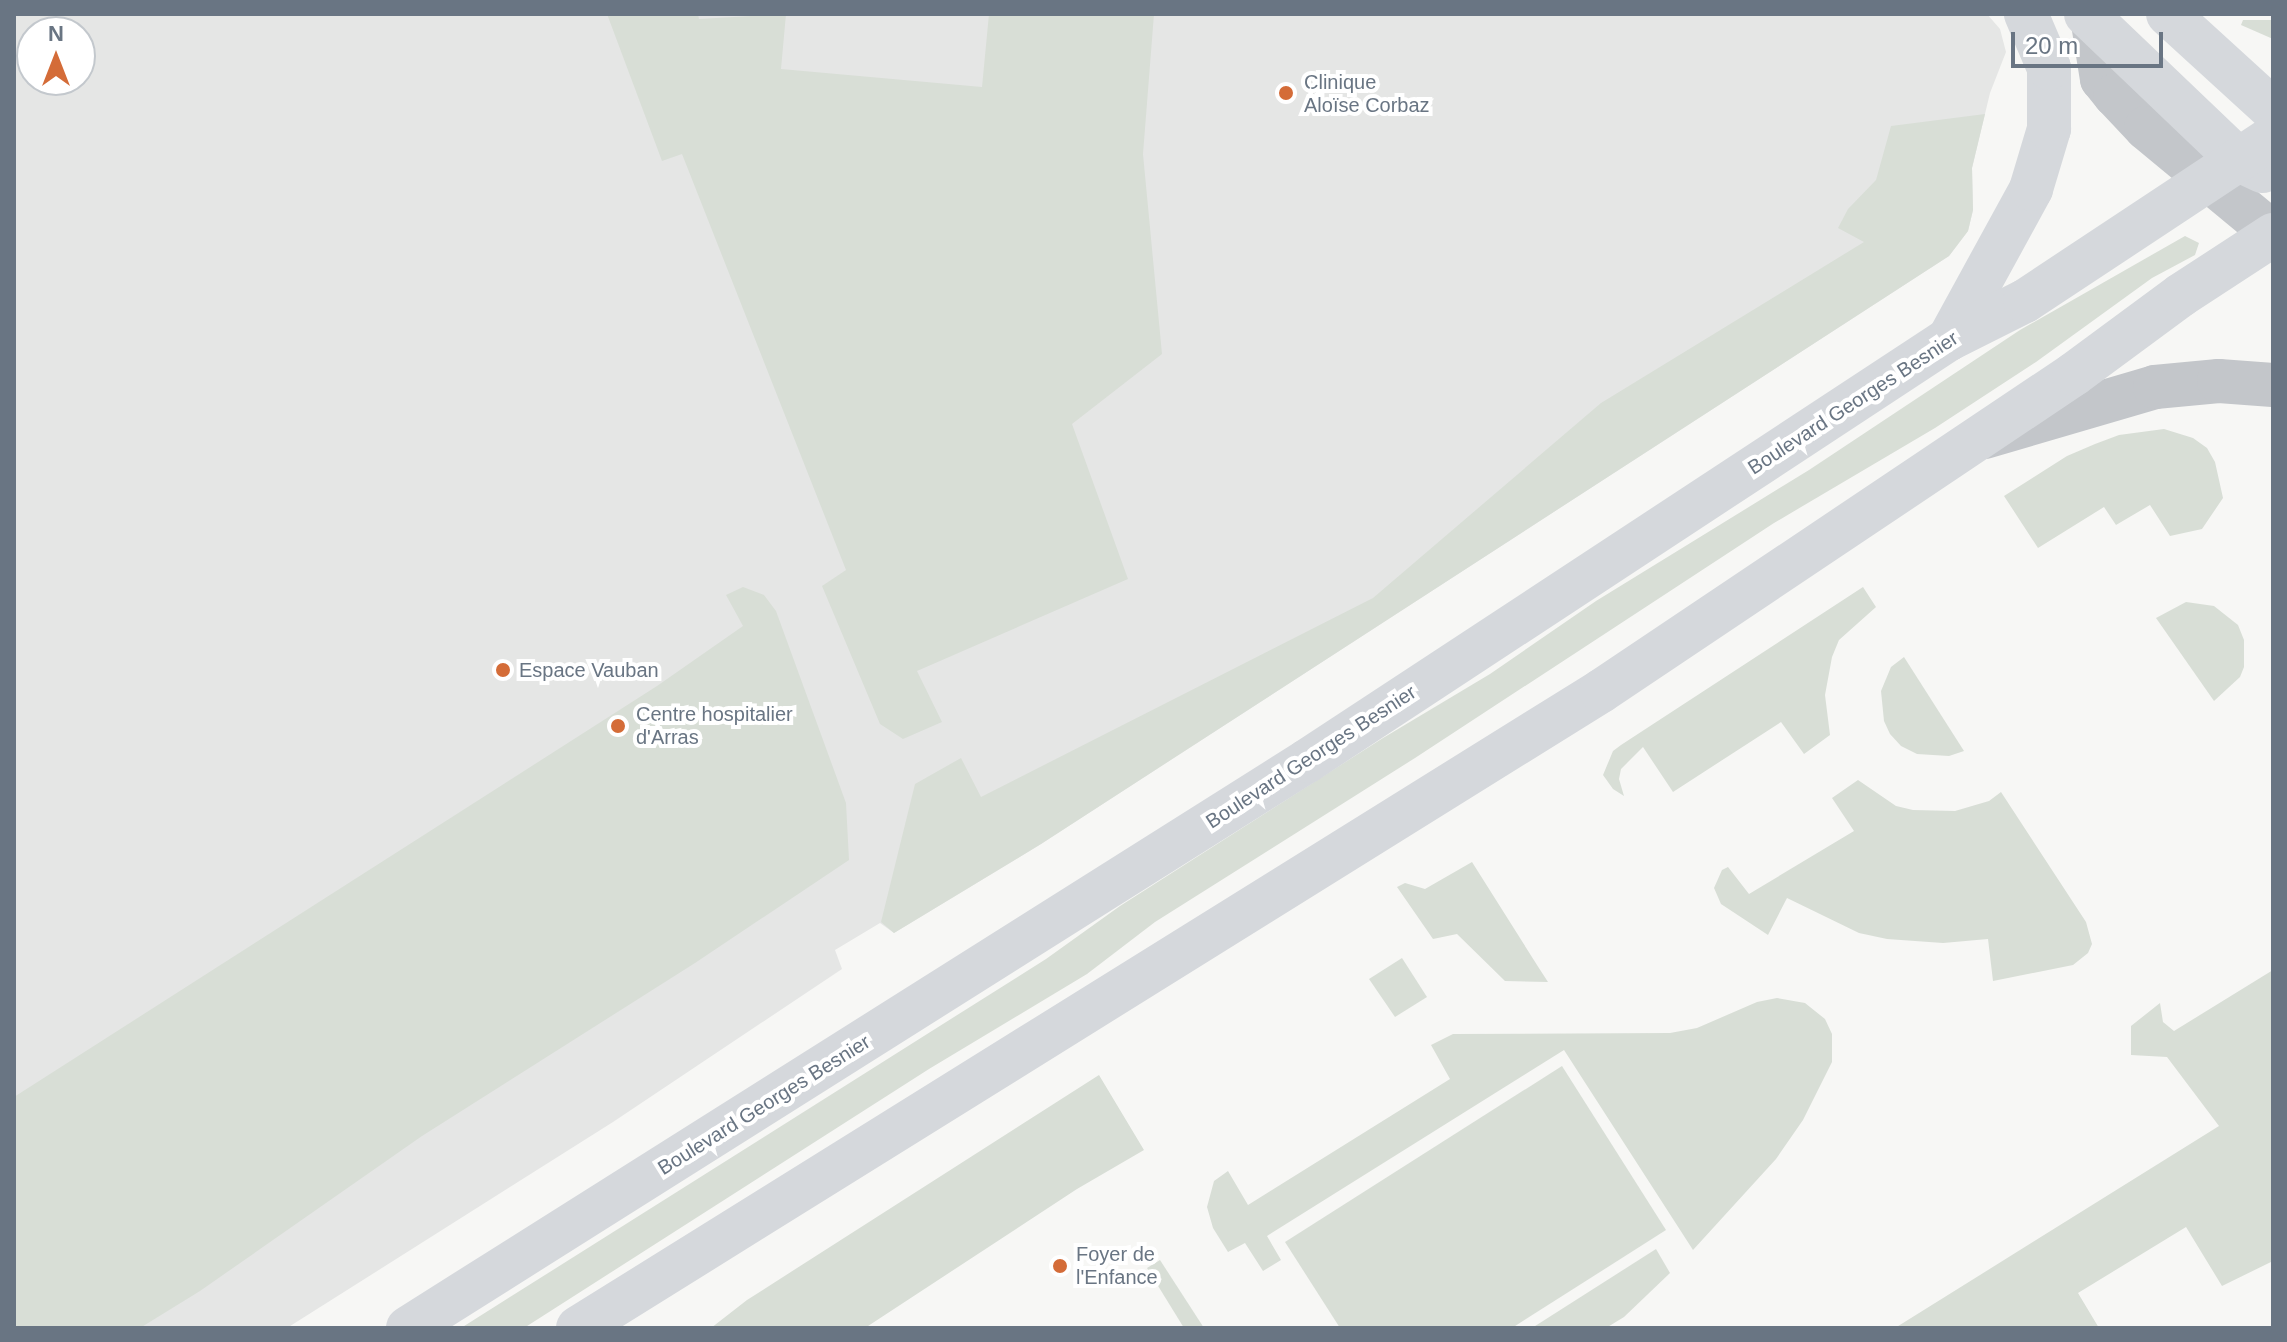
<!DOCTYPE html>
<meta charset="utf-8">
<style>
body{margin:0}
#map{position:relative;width:2287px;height:1342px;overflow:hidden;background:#f7f7f5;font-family:Arial,sans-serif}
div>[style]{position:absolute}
.built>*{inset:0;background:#e5e6e5}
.green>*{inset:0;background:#d8ded6}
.minor>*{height:44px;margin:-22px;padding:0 22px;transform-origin:22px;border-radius:22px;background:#c3c6ca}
.tertiary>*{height:44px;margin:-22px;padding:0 22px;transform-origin:22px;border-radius:22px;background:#c3c6ca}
.secondary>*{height:44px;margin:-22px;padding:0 22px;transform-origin:22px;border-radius:22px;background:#d5d8dc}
.dots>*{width:22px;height:22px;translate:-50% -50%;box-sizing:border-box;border:4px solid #fff;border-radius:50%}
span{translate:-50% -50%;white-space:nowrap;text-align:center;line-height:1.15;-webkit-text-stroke:8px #fff;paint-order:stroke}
.poi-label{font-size:20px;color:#697583}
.left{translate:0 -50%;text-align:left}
.street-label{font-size:20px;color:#697583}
.frame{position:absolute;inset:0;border:16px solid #697583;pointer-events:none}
.north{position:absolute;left:16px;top:16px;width:80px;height:80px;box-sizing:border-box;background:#fff;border:2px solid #c3c8cd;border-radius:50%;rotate:0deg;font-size:22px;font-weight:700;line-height:32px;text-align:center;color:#697583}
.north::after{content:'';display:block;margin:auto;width:28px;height:36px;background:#d46c38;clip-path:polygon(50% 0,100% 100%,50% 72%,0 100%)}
.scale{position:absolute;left:2011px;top:32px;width:152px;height:36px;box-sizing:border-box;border:4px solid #697583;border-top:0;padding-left:10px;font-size:24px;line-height:28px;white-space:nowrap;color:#697583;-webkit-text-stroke:6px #fff;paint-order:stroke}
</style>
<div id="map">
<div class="built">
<i style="clip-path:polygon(evenodd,14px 14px,1987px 14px,2000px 29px,2006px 52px,1990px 93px,1972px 168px,1973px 210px,1968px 231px,1949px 256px,1041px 844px,894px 933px,880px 923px,835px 950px,842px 969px,613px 1122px,287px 1328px,14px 1328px,14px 14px,32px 32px,80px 32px,80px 80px,32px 80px,32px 32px)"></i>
</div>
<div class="green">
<i style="clip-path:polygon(607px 14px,698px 14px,699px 19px,786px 14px,781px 69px,982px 87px,989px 14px,1154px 14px,1143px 154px,1162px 354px,1072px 424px,1128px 579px,917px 671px,942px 722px,903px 739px,880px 724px,822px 586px,846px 570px,682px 154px,662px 161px)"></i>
<i style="clip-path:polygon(2243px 20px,2273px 20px,2273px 39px,2241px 25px)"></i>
<i style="clip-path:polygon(1985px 114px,1972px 168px,1973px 210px,1968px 231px,1949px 256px,1041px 844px,894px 933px,881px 922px,915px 784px,961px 758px,981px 797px,1373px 598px,1601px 403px,1864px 242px,1838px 228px,1848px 209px,1876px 180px,1891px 126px)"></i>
<i style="clip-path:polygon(2185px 236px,2199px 243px,2195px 255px,2152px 278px,2036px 362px,1935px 428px,1774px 523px,1415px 758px,1155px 922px,1087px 974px,929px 1069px,524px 1328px,461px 1328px,1046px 959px,1120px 906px,1383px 738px,1490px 674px,1596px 601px,1809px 470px,2020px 330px)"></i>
<i style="clip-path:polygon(2164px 429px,2193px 438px,2207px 448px,2215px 462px,2223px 498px,2202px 529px,2170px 536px,2150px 505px,2116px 525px,2104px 507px,2038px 548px,2004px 496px,2067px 456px,2095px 444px,2119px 435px)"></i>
<i style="clip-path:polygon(743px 587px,764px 595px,776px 611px,846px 803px,849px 860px,695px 963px,422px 1136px,200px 1291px,140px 1328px,14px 1328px,14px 1097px,657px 686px,743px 626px,726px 595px)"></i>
<i style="clip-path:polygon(1863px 587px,1876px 607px,1839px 640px,1832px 657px,1825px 695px,1830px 735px,1804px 754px,1781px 722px,1673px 792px,1643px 747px,1621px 769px,1619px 779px,1624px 796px,1613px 789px,1603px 775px,1613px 751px,1621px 745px)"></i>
<i style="clip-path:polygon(2186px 602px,2214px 606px,2238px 625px,2244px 640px,2244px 667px,2240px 677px,2214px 701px,2156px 618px)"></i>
<i style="clip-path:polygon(1904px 657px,1964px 751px,1949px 756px,1917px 754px,1901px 746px,1890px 734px,1884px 721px,1881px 691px,1891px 667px)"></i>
<i style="clip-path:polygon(1858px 780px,1896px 806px,1913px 810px,1955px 811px,1989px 801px,2001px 792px,2086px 922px,2092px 944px,2088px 953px,2073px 965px,1993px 981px,1988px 939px,1943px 943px,1887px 939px,1859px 933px,1787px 898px,1768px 935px,1721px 904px,1714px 888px,1722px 870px,1728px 867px,1749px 894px,1854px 831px,1832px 798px)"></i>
<i style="clip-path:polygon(1472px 862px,1537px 965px,1548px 982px,1505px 981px,1457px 934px,1433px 939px,1397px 887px,1405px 883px,1425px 889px)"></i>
<i style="clip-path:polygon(1402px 958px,1427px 997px,1395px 1017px,1369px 979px)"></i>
<i style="clip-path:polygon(2273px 970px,2273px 1261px,2222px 1286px,2186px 1227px,2078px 1293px,2099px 1328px,1895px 1328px,2219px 1126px,2167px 1057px,2131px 1055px,2131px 1026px,2160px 1003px,2163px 1022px,2174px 1031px)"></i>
<i style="clip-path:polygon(1777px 998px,1805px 1003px,1825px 1019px,1832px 1034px,1832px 1062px,1803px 1120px,1776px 1159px,1693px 1250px,1564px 1050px,1267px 1236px,1281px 1260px,1263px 1271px,1245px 1243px,1228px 1252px,1213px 1228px,1207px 1207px,1214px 1181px,1228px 1171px,1248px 1205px,1450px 1079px,1431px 1045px,1453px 1034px,1670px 1033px,1697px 1028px,1757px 1002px)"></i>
<i style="clip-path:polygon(1562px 1066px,1666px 1230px,1512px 1328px,1340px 1328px,1285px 1242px)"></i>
<i style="clip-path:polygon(1099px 1075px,1144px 1150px,1077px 1189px,865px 1328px,711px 1328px,747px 1300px)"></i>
<i style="clip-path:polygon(1656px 1249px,1670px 1273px,1624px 1317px,1606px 1328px,1532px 1328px)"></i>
<i style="clip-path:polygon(1160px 1260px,1204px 1328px,1184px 1328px,1147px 1268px)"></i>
</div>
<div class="minor">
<i style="left:1985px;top:437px;width:177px;rotate:-16.4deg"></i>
<i style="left:2155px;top:387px;width:64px;rotate:-5.4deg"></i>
<i style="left:2219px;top:381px;width:54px;rotate:4.2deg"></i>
</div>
<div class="tertiary">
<i style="left:2093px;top:23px;width:57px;rotate:80.9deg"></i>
<i style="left:2102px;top:79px;width:21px;rotate:51deg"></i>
<i style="left:2115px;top:95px;width:45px;rotate:46.8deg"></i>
<i style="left:2146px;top:128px;width:165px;rotate:39.6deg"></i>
</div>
<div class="secondary">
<i style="left:2086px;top:14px;width:211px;rotate:43.7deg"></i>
<i style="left:2239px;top:160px;width:26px;rotate:25deg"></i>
<i style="left:2168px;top:14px;width:142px;rotate:42.4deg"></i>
<i style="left:1949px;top:339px;width:171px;rotate:-61.3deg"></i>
<i style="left:2031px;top:189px;width:63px;rotate:-73.3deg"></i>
<i style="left:2049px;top:129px;width:61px;rotate:-90deg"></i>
<i style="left:2049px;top:68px;width:59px;rotate:-113.1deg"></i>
<i style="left:408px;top:1328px;width:1063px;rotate:-32.24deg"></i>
<i style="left:1307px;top:761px;width:768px;rotate:-33.32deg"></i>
<i style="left:1949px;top:339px;width:85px;rotate:-26.6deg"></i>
<i style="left:2025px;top:301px;width:297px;rotate:-33.5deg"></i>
<i style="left:578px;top:1328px;width:1205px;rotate:-31.91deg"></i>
<i style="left:1601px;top:691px;width:569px;rotate:-33.83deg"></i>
<i style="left:2074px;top:374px;width:133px;rotate:-36.4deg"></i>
<i style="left:2181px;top:295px;width:110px;rotate:-33.1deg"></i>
</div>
<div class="dots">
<i style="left:1286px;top:93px;background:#d46c38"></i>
<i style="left:503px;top:670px;background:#d46c38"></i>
<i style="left:618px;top:726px;background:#d46c38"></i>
<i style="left:1060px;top:1266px;background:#d46c38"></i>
</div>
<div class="poi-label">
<span class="left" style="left:1304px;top:94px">Clinique<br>Aloïse Corbaz</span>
<span class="left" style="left:519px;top:670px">Espace Vauban</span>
<span class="left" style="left:636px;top:726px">Centre hospitalier<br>d'Arras</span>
<span class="left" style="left:1076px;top:1266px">Foyer de<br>l'Enfance</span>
</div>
<div class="street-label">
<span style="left:1853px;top:403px;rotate:-33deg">Boulevard Georges Besnier</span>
<span style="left:1311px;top:757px;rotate:-33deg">Boulevard Georges Besnier</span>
<span style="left:764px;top:1105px;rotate:-32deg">Boulevard Georges Besnier</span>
</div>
<div class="frame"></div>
<div class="north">N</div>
<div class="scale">20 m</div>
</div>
